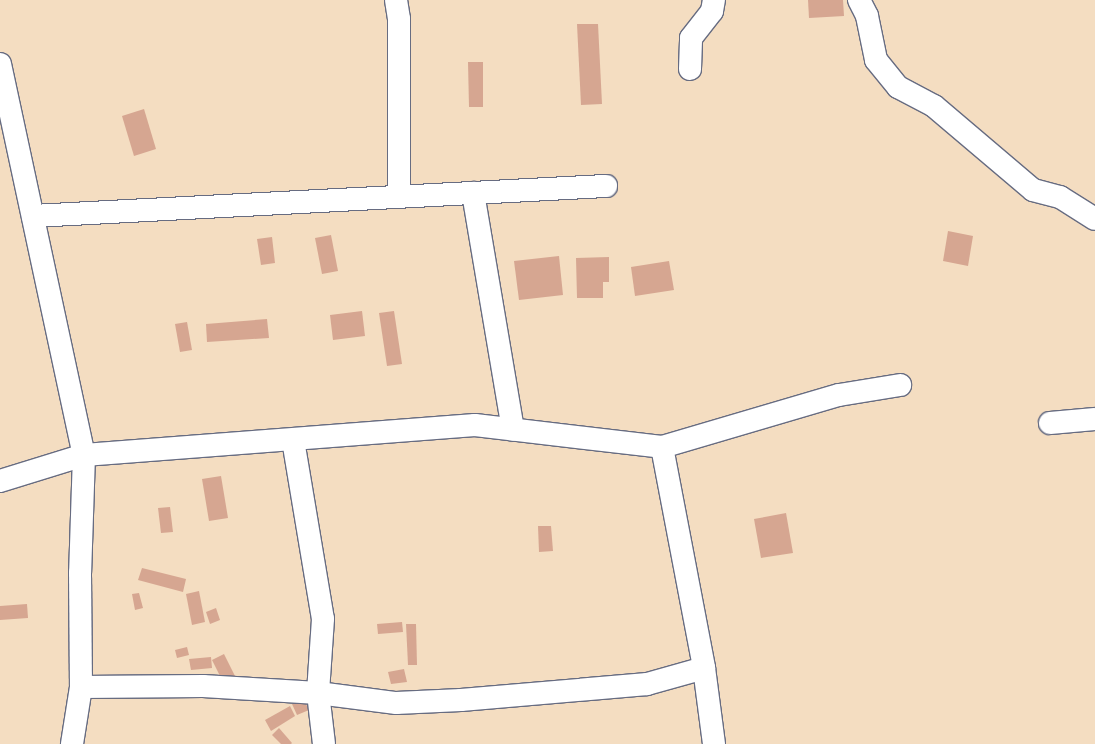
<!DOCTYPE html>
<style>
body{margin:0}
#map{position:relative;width:1095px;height:744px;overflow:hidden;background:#f4ddc1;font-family:Kalam,sans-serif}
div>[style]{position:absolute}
.building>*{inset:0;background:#d6a691}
.roads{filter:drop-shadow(1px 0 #676c81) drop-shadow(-1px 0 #676c81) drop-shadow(0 1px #676c81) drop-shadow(0 -1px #676c81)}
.street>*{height:22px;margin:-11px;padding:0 11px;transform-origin:11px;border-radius:11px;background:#fff}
span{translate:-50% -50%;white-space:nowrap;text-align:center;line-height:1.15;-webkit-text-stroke:4.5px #fdfcf7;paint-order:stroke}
</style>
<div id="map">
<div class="building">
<i style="clip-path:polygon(808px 0,843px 0,844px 16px,809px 18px)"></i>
<i style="clip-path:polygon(577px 24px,598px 24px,602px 104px,581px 105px)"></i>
<i style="clip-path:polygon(468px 62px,483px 62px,483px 107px,469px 107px)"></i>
<i style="clip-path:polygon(144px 109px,156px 149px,134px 156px,122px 116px)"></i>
<i style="clip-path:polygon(948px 231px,973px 236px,968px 266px,943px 261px)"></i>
<i style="clip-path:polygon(331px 235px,338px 271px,322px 274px,315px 238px)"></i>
<i style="clip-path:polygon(272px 237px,275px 263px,261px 265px,257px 239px)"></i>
<i style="clip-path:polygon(559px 256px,563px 295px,519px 300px,514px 261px)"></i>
<i style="clip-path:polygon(609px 257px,609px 282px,603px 282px,603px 298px,577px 298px,576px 258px)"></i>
<i style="clip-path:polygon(669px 261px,674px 290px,635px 296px,631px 267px)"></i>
<i style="clip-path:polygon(362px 311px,365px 336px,333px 340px,330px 315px)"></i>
<i style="clip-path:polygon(394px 311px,402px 364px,387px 366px,379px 313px)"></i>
<i style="clip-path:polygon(267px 319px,269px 338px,207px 342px,206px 324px)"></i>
<i style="clip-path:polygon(187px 322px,192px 350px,180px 352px,175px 324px)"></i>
<i style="clip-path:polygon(221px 476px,228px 518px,209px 521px,202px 479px)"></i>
<i style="clip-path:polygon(170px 507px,173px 532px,161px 533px,158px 508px)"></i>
<i style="clip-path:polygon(786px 513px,793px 553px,761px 558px,754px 519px)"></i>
<i style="clip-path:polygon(538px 526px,551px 526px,553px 551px,539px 552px)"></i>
<i style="clip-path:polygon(142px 568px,186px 579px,183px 592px,138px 580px)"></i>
<i style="clip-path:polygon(199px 591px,205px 622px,192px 625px,186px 594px)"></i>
<i style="clip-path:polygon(139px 593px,143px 608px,135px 610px,132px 594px)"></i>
<i style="clip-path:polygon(27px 604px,28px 618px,0 620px,0 606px)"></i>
<i style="clip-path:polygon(216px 608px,220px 620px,210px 624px,206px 612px)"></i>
<i style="clip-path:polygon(402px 622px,403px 632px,378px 634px,377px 624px)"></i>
<i style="clip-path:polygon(406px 624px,416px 624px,417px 665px,408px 665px)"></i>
<i style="clip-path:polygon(187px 647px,189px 655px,177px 658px,175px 650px)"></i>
<i style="clip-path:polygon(224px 654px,237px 680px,225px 686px,212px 660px)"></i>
<i style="clip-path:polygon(211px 657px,212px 668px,191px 670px,189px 659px)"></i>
<i style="clip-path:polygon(404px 669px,407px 682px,391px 684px,388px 672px)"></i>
<i style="clip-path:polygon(303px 698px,309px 710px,297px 715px,292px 704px)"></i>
<i style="clip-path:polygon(290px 706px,295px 716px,271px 731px,265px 720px)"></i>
<i style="clip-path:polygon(279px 728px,292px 743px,291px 744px,281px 744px,272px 735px)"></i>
</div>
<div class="roads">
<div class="street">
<i style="left:396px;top:0;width:19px;rotate:81deg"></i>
<i style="left:399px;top:19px;width:177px;rotate:90deg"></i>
<i style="left:859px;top:0;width:18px;rotate:63deg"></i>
<i style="left:867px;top:16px;width:45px;rotate:78.4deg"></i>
<i style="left:876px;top:60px;width:35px;rotate:51deg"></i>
<i style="left:898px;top:87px;width:41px;rotate:27.8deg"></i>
<i style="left:934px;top:106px;width:130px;rotate:40.3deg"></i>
<i style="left:1033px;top:190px;width:28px;rotate:15deg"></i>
<i style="left:1060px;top:197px;width:41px;rotate:32.2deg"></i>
<i style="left:0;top:64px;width:400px;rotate:77.9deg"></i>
<i style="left:84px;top:455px;width:118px;rotate:91.9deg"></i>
<i style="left:80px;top:573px;width:114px;rotate:89.5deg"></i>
<i style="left:81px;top:687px;width:58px;rotate:99deg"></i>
<i style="left:690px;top:69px;width:31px;rotate:-88deg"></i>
<i style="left:691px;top:38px;width:34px;rotate:-52deg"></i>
<i style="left:712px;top:11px;width:11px;rotate:-80deg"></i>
<i style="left:473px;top:193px;width:240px;rotate:80.4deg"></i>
<i style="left:33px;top:216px;width:574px;rotate:-3deg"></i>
<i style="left:1050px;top:423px;width:45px;rotate:-5.1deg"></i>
<i style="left:293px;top:440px;width:181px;rotate:80.5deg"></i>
<i style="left:323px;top:619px;width:74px;rotate:93.9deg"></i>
<i style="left:318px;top:693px;width:51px;rotate:83.3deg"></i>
<i style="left:662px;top:447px;width:225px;rotate:79.2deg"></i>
<i style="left:704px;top:668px;width:77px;rotate:82.5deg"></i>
<i style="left:0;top:481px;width:88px;rotate:-17.2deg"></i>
<i style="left:84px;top:455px;width:392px;rotate:-4.4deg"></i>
<i style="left:475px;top:425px;width:188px;rotate:6.7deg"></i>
<i style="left:662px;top:447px;width:184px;rotate:-16.4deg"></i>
<i style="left:839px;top:395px;width:62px;rotate:-9.3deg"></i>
<i style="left:81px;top:687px;width:122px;rotate:-0.5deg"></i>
<i style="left:203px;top:686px;width:115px;rotate:3.5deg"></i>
<i style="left:318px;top:693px;width:79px;rotate:7.3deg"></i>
<i style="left:396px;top:703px;width:65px;rotate:-2.6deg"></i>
<i style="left:461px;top:700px;width:187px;rotate:-4.9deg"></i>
<i style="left:647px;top:684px;width:59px;rotate:-15.7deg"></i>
</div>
</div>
</div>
